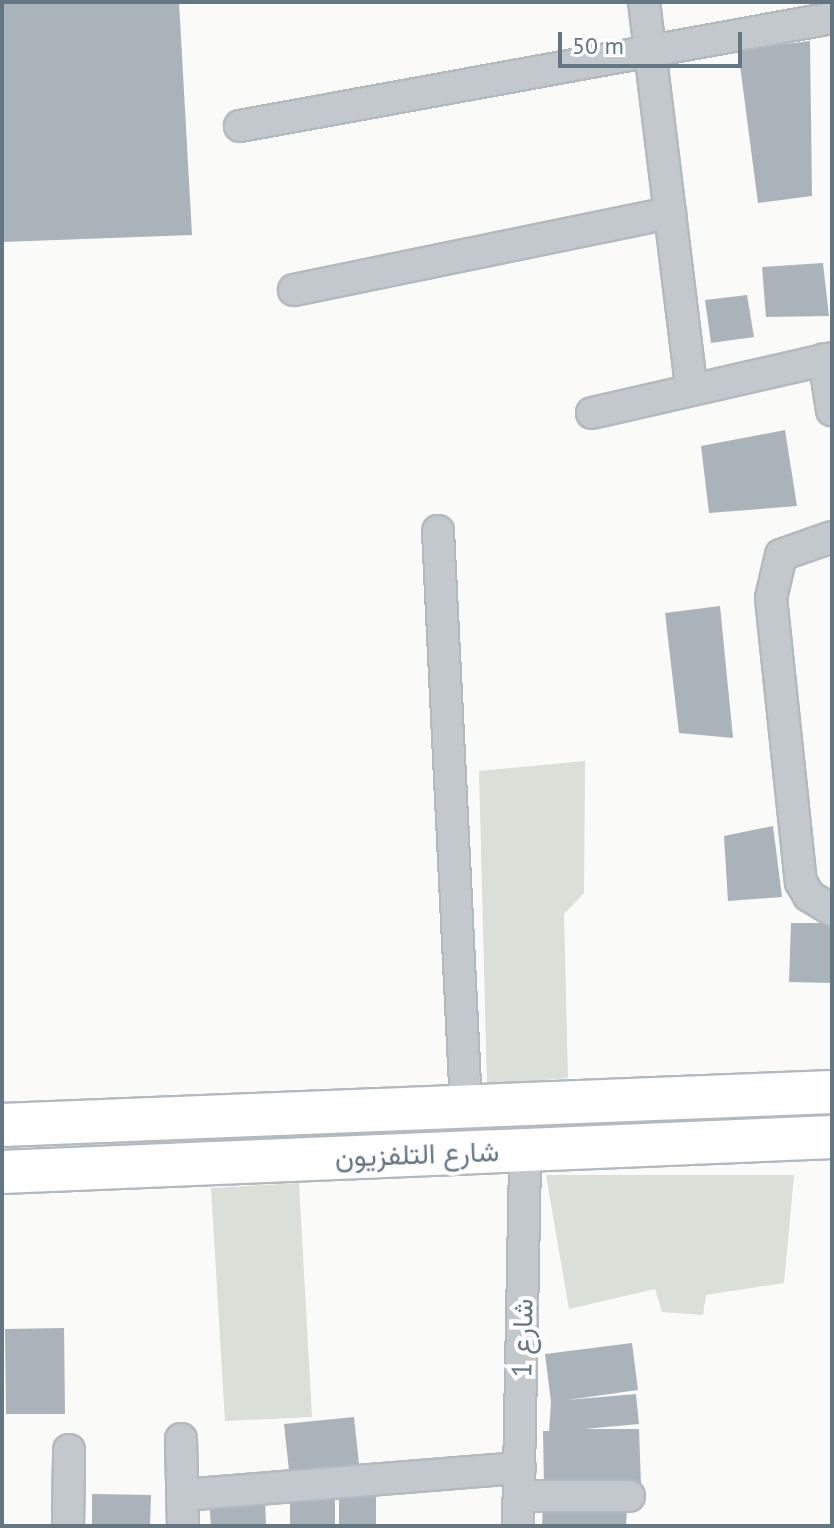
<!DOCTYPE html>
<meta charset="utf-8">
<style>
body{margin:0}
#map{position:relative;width:834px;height:1528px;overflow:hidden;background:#fafaf8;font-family:"PT Sans",Vazirmatn,sans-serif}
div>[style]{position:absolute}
.green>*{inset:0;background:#dadfd7}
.building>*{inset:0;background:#aab3b9}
.roads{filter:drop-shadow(2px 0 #b3babf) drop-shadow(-2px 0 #b3babf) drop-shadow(0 2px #b3babf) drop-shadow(0 -2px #b3babf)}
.street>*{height:30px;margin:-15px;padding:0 15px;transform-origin:15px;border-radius:15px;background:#c3c8cc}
.secondary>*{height:42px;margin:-21px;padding:0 21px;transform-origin:21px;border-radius:21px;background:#fff}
span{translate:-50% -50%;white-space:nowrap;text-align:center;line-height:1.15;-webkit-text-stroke:8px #fff;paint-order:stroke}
.street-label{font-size:28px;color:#657683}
.frame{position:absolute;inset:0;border:4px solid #657683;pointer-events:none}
.scale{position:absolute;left:558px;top:32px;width:184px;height:36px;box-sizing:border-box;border:4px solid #657683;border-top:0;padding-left:10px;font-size:24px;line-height:28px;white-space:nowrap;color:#657683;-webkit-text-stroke:6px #fff;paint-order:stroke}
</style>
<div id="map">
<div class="green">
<i style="clip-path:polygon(585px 761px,584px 893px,564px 914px,568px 1078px,487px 1085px,479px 771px)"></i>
<i style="clip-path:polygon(546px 1175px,794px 1175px,784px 1283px,706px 1295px,703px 1315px,662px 1312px,655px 1289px,569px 1309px)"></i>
<i style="clip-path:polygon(299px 1183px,312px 1417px,225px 1421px,211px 1188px)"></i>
</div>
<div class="building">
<i style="clip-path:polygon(2px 2px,179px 2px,192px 235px,2px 242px)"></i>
<i style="clip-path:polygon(810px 41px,812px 196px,758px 203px,738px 50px)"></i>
<i style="clip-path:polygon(823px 263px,829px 316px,766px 317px,762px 267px)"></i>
<i style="clip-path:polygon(747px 295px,754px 337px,711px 343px,705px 300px)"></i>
<i style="clip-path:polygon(785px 430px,797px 506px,709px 513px,701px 446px)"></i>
<i style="clip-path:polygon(720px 606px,733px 738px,679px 733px,665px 613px)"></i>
<i style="clip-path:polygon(773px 826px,782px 897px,728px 901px,724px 836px)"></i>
<i style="clip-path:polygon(791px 923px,832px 923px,832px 983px,789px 982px)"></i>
<i style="clip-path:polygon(64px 1328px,65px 1414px,6px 1414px,5px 1329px)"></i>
<i style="clip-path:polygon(632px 1343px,638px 1390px,567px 1400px,636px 1394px,639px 1424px,584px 1429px,639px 1429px,641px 1485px,544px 1487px,543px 1431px,549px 1431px,551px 1402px,545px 1354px)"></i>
<i style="clip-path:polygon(354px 1417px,360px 1473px,290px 1480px,284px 1424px)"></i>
<i style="clip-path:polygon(339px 1489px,376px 1489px,376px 1526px,339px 1526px)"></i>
<i style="clip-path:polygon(92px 1494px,151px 1495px,150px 1526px,92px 1526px)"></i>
<i style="clip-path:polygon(335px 1494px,335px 1526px,290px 1526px,290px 1495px)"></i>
<i style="clip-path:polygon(265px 1498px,266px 1526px,211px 1526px,209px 1500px)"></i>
<i style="clip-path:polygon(543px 1505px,627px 1508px,626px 1526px,542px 1526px)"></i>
</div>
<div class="roads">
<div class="street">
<i style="left:644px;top:2px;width:388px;rotate:83deg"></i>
<i style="left:240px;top:126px;width:602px;rotate:-10.34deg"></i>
<i style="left:294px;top:290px;width:384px;rotate:-11.6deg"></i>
<i style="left:824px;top:359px;width:52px;rotate:81.1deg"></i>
<i style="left:592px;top:413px;width:246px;rotate:-12.9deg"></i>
<i style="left:438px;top:531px;width:576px;rotate:87.21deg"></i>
<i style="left:832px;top:537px;width:54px;rotate:160.6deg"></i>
<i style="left:781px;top:555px;width:44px;rotate:103.1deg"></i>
<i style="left:771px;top:598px;width:286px;rotate:84deg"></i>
<i style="left:801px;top:882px;width:16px;rotate:60deg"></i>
<i style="left:809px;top:896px;width:27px;rotate:31deg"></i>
<i style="left:181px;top:1439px;width:87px;rotate:88.7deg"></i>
<i style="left:183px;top:1495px;width:338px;rotate:-4.6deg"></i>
<i style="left:519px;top:1496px;width:110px"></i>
<i style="left:68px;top:1526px;width:76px;rotate:-89.2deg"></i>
<i style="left:518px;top:1526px;width:377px;rotate:-88.9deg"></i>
</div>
<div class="secondary">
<i style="left:2px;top:1125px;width:831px;rotate:-2.28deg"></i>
<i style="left:2px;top:1172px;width:831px;rotate:-2.41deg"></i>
</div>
</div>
<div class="street-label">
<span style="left:417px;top:1154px;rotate:-2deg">شارع التلفزيون</span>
<span style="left:522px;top:1338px;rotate:-89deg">شارع 1</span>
</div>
<div class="frame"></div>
<div class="scale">50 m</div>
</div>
